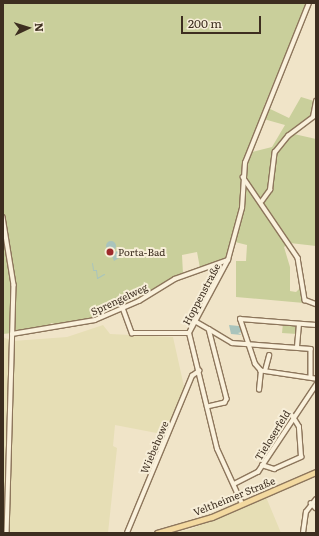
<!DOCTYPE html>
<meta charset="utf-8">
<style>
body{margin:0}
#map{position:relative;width:319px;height:536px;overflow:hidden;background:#f0e4c8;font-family:Literata,serif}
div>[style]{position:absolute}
.farmland>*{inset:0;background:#e6deb5}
.green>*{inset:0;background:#c9cf9b}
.water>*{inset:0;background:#a9c4bc}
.round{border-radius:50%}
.stream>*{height:1px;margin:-0.5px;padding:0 0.5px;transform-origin:0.5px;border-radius:0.5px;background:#a9c4bc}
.roads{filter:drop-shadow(1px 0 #8d765c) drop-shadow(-1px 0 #8d765c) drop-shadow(0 1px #8d765c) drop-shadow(0 -1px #8d765c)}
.minor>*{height:3.5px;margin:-1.75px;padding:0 1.75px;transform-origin:1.75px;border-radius:1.75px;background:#faf1dc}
.major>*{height:4.5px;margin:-2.25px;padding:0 2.25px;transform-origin:2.25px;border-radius:2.25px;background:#f3d9a0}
.dots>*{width:11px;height:11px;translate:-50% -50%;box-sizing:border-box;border:2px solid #f7eed8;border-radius:50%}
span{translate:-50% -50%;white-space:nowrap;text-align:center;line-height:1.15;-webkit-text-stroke:4px #f7eed8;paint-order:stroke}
.poi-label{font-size:10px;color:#3d2e20}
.left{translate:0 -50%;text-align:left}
.street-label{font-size:10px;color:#3d2e20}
.frame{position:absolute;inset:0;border:4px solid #3d2e20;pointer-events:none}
.north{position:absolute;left:8px;top:8px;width:40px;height:40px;-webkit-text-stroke:3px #f7eed8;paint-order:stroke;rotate:86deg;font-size:11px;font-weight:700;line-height:16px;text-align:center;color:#3d2e20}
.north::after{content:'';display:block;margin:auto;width:14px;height:18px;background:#3d2e20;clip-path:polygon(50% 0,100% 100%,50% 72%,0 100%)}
.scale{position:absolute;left:181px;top:16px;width:80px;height:18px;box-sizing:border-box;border:2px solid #3d2e20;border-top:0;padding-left:5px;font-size:12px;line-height:14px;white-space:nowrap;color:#3d2e20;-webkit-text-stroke:3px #f7eed8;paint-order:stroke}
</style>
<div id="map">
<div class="farmland">
<i style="clip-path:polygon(103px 325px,110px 334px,173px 337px,185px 391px,167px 435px,115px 425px,113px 446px,117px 448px,108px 533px,9px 533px,13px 341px,67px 337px)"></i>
<i style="clip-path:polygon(3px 337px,10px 340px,7px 509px,3px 509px)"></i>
<i style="clip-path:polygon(266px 497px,281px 533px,167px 533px,189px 530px)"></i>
</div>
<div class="green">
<i style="clip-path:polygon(evenodd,3px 3px,307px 3px,264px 106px,289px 118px,301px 97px,314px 101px,313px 115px,294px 134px,316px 139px,316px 246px,290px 243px,284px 247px,290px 267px,290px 291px,296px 292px,301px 287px,304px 303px,236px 297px,236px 261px,246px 261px,247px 245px,231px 241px,225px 258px,200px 268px,197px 252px,182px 255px,183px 274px,95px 319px,60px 325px,51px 323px,47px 329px,3px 334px,3px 3px,260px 118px,285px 125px,272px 147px,248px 153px,260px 118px)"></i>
<i style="clip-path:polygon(283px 323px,297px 326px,297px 334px,282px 333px)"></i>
</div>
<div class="water">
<i class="round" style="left:106px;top:241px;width:10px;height:10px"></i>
<i style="clip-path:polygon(132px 250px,114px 261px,111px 254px,117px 251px,120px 255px)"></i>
<i style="clip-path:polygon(229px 325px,239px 326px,242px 332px,238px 333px,242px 335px,231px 334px)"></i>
</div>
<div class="stream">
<i style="left:92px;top:263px;width:6px;rotate:81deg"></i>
<i style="left:93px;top:270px;width:3px"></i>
<i style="left:96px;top:270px;width:8px;rotate:83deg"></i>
<i style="left:97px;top:278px;width:8px;rotate:-30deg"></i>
</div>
<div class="roads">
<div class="minor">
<i style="left:243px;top:177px;width:98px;rotate:55.8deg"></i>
<i style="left:298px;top:258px;width:43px;rotate:80.5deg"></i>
<i style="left:305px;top:300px;width:12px;rotate:20deg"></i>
<i style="left:262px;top:201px;width:14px;rotate:-54deg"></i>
<i style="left:270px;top:190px;width:38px;rotate:-83deg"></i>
<i style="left:275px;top:152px;width:21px;rotate:-51deg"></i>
<i style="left:288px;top:136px;width:31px;rotate:-37deg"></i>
<i style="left:313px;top:117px;width:16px;rotate:-79deg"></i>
<i style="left:3px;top:217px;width:69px;rotate:80.8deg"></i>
<i style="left:14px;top:285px;width:248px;rotate:91.6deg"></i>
<i style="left:123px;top:308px;width:27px;rotate:70deg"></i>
<i style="left:132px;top:333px;width:57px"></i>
<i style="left:195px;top:321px;width:16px;rotate:30deg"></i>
<i style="left:209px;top:329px;width:72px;rotate:75.6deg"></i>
<i style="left:227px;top:399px;width:4px;rotate:117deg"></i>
<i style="left:225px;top:403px;width:18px;rotate:167deg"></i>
<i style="left:209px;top:329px;width:27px;rotate:31deg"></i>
<i style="left:232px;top:343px;width:79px;rotate:4.3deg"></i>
<i style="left:311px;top:349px;width:27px;rotate:90deg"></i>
<i style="left:12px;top:334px;width:84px;rotate:-9.6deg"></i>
<i style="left:95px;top:320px;width:48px;rotate:-23.4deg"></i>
<i style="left:139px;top:301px;width:42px;rotate:-31.4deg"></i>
<i style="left:175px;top:279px;width:56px;rotate:-19.7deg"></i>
<i style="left:297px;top:347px;width:22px;rotate:-85deg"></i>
<i style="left:265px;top:371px;width:16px;rotate:-75deg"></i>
<i style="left:315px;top:379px;width:55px;rotate:-171.6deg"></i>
<i style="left:261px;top:371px;width:9px;rotate:-131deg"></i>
<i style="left:255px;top:364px;width:47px;rotate:-108.4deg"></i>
<i style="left:240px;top:319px;width:76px;rotate:4.5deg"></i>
<i style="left:259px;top:390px;width:19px;rotate:-84deg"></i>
<i style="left:262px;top:465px;width:13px;rotate:18deg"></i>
<i style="left:274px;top:469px;width:30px;rotate:-24deg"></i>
<i style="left:301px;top:457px;width:30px;rotate:-94deg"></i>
<i style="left:299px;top:427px;width:13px;rotate:-122deg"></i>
<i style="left:234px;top:484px;width:27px;rotate:-27deg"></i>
<i style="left:258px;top:472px;width:105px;rotate:-56.3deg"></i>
<i style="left:311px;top:503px;width:7px;rotate:45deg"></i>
<i style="left:242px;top:504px;width:60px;rotate:-114.4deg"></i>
<i style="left:217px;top:449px;width:119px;rotate:-103.6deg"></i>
<i style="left:189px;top:333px;width:83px;rotate:-61.9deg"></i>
<i style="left:228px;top:260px;width:54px;rotate:-74.9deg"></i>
<i style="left:242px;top:208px;width:45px;rotate:-86.2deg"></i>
<i style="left:245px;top:163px;width:172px;rotate:-68.2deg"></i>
<i style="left:127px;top:533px;width:170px;rotate:-67.5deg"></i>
<i style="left:192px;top:376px;width:9px;rotate:-36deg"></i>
<i style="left:303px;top:533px;width:21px;rotate:-82deg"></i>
<i style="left:306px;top:512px;width:16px;rotate:-52deg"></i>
</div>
<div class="major">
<i style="left:157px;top:533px;width:57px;rotate:-16.2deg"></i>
<i style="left:212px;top:517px;width:113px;rotate:-23.4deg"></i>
</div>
</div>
<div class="dots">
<i style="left:110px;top:252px;background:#9e2a2b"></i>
</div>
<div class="poi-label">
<span class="left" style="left:118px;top:252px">Porta-Bad</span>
</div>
<div class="street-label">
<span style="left:201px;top:294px;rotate:-62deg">Hoppenstraße</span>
<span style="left:119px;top:299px;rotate:-25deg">Sprengelweg</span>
<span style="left:272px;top:435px;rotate:-58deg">Tieloserfeld</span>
<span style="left:154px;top:447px;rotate:-67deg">Wiebehowe</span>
<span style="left:234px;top:496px;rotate:-22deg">Veltheimer Straße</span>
</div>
<div class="frame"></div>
<div class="north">N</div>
<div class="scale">200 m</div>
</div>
